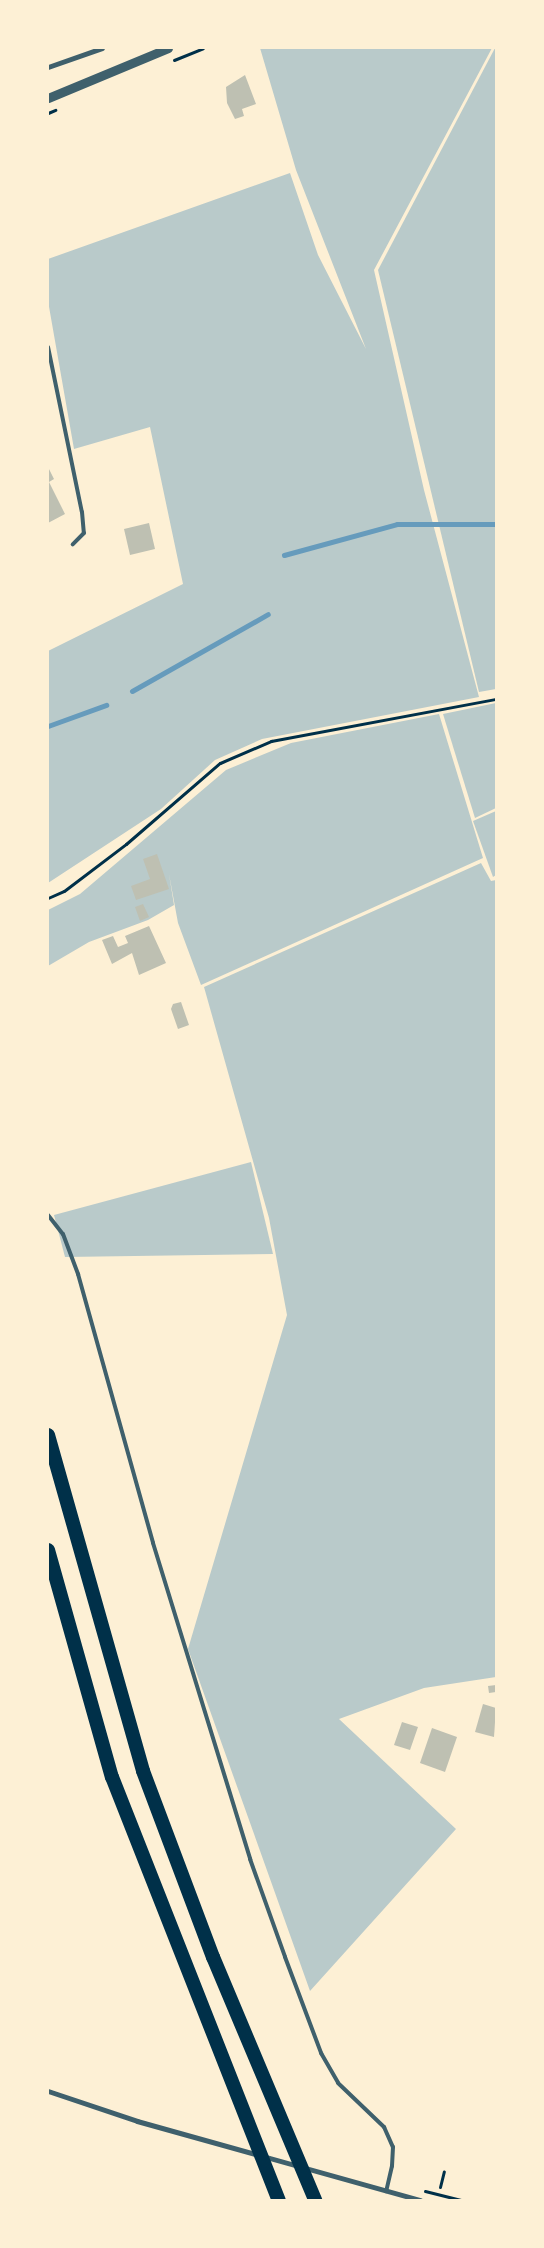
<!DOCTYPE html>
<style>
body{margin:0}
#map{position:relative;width:544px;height:2248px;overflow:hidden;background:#fdf0d5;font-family:Overpass,sans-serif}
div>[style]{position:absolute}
.green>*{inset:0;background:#b9caca}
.stream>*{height:5px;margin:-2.5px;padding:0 2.5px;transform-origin:2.5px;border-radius:2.5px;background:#669bbc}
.building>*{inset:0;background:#bec0b2}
.path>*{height:3px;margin:-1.5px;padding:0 1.5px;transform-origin:1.5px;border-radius:1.5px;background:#003049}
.service>*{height:4px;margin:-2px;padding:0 2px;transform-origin:2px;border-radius:2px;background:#3f606c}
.minor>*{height:5px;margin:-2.5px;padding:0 2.5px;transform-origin:2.5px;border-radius:2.5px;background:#3f606c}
.tertiary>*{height:9px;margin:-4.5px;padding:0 4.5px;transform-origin:4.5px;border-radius:4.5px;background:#3f606c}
.motorway>*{height:14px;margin:-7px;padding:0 7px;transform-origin:7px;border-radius:7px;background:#003049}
span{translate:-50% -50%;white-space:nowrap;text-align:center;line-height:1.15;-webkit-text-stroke:4px #fdf0d5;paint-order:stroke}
.frame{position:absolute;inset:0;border:49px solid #fdf0d5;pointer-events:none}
</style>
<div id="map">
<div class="green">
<i style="clip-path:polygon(260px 48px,492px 48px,374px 270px,424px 490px,479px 697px,262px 739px,215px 760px,161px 809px,48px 883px,48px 651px,183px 584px,150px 427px,74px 449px,48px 301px,48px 259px,290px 173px,318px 255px,366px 349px,296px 170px)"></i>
<i style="clip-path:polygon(495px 48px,496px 689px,479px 692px,378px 270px)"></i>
<i style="clip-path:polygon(496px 703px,496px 808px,475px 818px,443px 714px)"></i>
<i style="clip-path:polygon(439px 714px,483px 858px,201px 985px,178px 923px,169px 874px,174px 905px,148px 920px,89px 942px,48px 966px,48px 910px,80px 894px,226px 770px,291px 743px)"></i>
<i style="clip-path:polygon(496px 811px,496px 875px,493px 877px,473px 821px)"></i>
<i style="clip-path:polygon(481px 863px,491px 881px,496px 880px,496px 1677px,424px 1688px,339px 1719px,456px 1829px,310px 1991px,188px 1649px,287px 1315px,269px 1218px,204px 987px)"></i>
<i style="clip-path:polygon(251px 1162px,273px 1254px,65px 1257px,54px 1215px)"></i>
</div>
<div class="stream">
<i style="left:284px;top:555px;width:117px;rotate:-15.3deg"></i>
<i style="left:397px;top:524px;width:99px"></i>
<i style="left:132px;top:691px;width:156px;rotate:-29.5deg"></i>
<i style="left:48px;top:726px;width:62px;rotate:-19.9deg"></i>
</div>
<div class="building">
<i style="clip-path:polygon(245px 75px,256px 104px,242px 109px,244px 116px,235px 119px,227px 103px,226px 87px)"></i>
<i style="clip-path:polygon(48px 467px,54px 479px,49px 482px,65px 514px,48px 523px)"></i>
<i style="clip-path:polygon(149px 523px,155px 549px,130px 555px,124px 529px)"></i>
<i style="clip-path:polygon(157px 854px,169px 889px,136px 900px,131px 886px,150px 879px,143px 859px)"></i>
<i style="clip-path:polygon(143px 904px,149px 917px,140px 921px,135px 907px)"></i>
<i style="clip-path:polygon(149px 926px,166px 963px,139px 975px,132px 953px,112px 964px,102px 940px,113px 936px,118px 947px,128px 943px,125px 936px)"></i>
<i style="clip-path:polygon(181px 1002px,189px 1025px,178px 1029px,171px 1009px,173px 1004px)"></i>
<i style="clip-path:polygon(496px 1685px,496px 1692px,489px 1693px,488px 1686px)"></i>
<i style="clip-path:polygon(483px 1704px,496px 1708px,494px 1737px,475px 1732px)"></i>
<i style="clip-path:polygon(402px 1722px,418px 1727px,410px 1750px,394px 1745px)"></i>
<i style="clip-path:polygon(432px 1728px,457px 1737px,445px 1772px,420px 1763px)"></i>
</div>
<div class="path">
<i style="left:174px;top:60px;width:31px;rotate:-22deg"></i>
<i style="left:48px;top:113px;width:8px;rotate:-23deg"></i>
<i style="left:48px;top:898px;width:17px;rotate:-24deg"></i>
<i style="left:64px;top:891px;width:78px;rotate:-37.2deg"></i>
<i style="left:126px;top:844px;width:124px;rotate:-40.8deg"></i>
<i style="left:220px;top:763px;width:56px;rotate:-23.3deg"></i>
<i style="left:271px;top:741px;width:229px;rotate:-10.6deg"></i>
<i style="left:440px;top:2187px;width:16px;rotate:-76deg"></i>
<i style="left:425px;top:2191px;width:38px;rotate:14deg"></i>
</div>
<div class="service">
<i style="left:48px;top:347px;width:168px;rotate:78.4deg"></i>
<i style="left:82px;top:512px;width:21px;rotate:85deg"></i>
<i style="left:84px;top:533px;width:16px;rotate:135deg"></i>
<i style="left:48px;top:1215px;width:24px;rotate:52deg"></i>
<i style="left:63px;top:1234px;width:43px;rotate:69.4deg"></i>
<i style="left:78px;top:1274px;width:279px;rotate:74.4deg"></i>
<i style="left:153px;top:1543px;width:331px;rotate:72.9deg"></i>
<i style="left:250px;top:1859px;width:104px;rotate:70.3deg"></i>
<i style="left:285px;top:1957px;width:103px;rotate:69.4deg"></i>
<i style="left:321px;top:2053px;width:34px;rotate:60deg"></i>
<i style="left:338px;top:2083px;width:64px;rotate:43.7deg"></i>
<i style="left:384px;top:2127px;width:22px;rotate:66deg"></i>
<i style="left:393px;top:2147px;width:19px;rotate:93deg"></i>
<i style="left:392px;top:2166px;width:26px;rotate:103deg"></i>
</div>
<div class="minor">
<i style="left:48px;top:67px;width:57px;rotate:-19.4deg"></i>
<i style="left:48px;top:2091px;width:94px;rotate:18.6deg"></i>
<i style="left:137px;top:2121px;width:294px;rotate:15.6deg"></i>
</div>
<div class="tertiary">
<i style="left:48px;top:98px;width:130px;rotate:-22.6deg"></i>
</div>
<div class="motorway">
<i style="left:48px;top:1435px;width:349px;rotate:74.2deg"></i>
<i style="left:143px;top:1771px;width:199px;rotate:69.4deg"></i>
<i style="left:213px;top:1957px;width:264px;rotate:67.2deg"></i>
<i style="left:48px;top:1550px;width:236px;rotate:74.3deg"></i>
<i style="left:112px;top:1777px;width:455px;rotate:68.5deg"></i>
</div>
<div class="frame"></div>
</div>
